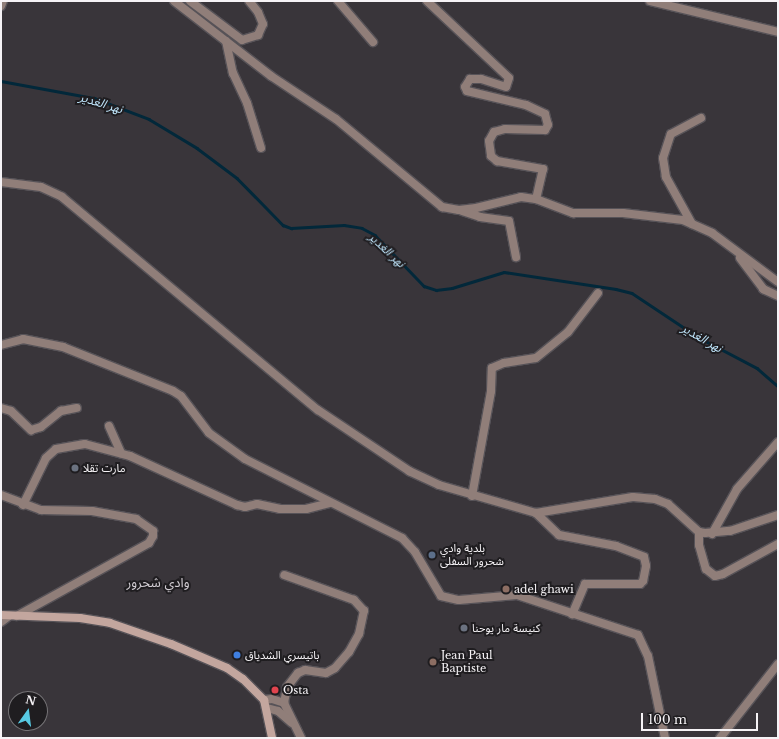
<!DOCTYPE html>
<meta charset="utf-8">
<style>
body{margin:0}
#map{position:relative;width:779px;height:739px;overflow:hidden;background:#39353a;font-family:"Libre Baskerville","Noto Sans Arabic",serif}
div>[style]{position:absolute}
.stream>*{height:2.5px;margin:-1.25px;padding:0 1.25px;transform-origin:1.25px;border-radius:1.25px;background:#02283a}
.roads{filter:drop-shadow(1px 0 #575358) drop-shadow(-1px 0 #575358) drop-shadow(0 1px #575358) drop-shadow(0 -1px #575358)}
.street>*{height:8px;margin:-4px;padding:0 4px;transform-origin:4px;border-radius:4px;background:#907e79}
.secondary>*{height:8px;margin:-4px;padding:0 4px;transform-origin:4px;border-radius:4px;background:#c3a69e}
.dots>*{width:11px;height:11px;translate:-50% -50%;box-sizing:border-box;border:2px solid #1f1d20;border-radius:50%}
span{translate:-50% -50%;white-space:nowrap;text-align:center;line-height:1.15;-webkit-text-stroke:4px #1f1d20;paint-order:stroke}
.poi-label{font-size:11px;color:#f6f3f6}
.left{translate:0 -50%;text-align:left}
.water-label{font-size:12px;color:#bfe5fb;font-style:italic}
.quarter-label{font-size:13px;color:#d3ced4}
.frame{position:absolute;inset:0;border:2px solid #f6f3f6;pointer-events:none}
.north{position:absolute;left:8px;top:691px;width:40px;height:40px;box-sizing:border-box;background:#1f1d20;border:1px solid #757376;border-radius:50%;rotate:14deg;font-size:11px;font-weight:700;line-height:16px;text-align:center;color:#f6f3f6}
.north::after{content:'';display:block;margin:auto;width:14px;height:18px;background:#57c9e2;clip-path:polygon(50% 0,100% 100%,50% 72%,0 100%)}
.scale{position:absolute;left:641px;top:713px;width:117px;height:18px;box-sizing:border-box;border:2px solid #f6f3f6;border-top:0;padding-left:5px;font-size:12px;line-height:14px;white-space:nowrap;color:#f6f3f6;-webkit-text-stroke:3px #1f1d20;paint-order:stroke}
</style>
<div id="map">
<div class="stream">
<i style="left:1px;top:81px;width:95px;rotate:10.4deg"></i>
<i style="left:94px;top:98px;width:59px;rotate:20.9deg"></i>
<i style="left:149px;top:119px;width:56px;rotate:31.1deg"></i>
<i style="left:197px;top:148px;width:50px;rotate:36.9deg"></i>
<i style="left:237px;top:178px;width:66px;rotate:45.6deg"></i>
<i style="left:283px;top:225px;width:9px;rotate:21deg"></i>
<i style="left:291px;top:228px;width:53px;rotate:-3.2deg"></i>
<i style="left:344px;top:225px;width:18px;rotate:9deg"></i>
<i style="left:362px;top:228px;width:15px;rotate:28deg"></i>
<i style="left:375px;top:235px;width:71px;rotate:46.1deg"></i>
<i style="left:424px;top:286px;width:13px;rotate:18deg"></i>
<i style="left:436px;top:290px;width:16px;rotate:-7deg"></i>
<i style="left:452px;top:288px;width:54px;rotate:-17.1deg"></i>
<i style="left:504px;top:272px;width:113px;rotate:8.6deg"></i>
<i style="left:616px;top:289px;width:16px;rotate:14deg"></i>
<i style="left:632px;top:293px;width:79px;rotate:33.7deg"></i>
<i style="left:698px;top:337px;width:67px;rotate:27.7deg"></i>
<i style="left:757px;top:368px;width:28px;rotate:41deg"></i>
</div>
<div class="roads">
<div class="street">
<i style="left:174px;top:1px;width:123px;rotate:37.7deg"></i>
<i style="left:271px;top:76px;width:78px;rotate:33.5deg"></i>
<i style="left:336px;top:119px;width:138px;rotate:39.7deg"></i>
<i style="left:442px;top:207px;width:17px;rotate:10deg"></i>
<i style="left:459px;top:210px;width:17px;rotate:-7deg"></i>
<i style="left:476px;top:208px;width:46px;rotate:-13.7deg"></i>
<i style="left:521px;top:197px;width:15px;rotate:8deg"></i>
<i style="left:536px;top:199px;width:40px;rotate:21deg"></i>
<i style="left:573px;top:213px;width:50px"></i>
<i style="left:623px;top:213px;width:60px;rotate:6.7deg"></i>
<i style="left:683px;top:220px;width:32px;rotate:24deg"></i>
<i style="left:712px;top:233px;width:82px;rotate:36.6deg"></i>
<i style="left:190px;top:1px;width:65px;rotate:36.9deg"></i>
<i style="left:242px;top:40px;width:17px;rotate:-17deg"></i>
<i style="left:258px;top:35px;width:12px;rotate:-66deg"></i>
<i style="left:263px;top:24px;width:13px;rotate:-113deg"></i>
<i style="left:258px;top:12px;width:14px;rotate:-129deg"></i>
<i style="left:338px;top:1px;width:54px;rotate:49.5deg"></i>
<i style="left:427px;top:1px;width:112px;rotate:43.2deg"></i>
<i style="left:509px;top:78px;width:9px;rotate:108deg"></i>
<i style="left:506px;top:87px;width:26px;rotate:-162deg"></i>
<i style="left:481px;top:79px;width:11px;rotate:180deg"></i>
<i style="left:470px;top:79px;width:9px;rotate:122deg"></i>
<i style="left:465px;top:87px;width:4px;rotate:63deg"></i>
<i style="left:467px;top:91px;width:61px;rotate:13.3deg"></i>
<i style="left:526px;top:105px;width:21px;rotate:25deg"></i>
<i style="left:545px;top:114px;width:11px;rotate:75deg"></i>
<i style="left:548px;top:125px;width:6px;rotate:121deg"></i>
<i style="left:545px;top:130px;width:40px;rotate:-178.6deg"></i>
<i style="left:505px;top:129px;width:11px;rotate:165deg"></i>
<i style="left:494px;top:132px;width:10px;rotate:119deg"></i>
<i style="left:489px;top:141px;width:15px;rotate:82deg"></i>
<i style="left:491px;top:156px;width:8px;rotate:40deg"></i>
<i style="left:497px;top:161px;width:47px;rotate:9.9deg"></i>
<i style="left:543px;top:169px;width:31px;rotate:103deg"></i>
<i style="left:650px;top:1px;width:132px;rotate:13.6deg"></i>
<i style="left:1px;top:6px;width:5px;rotate:-68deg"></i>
<i style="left:226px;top:41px;width:33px;rotate:78deg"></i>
<i style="left:233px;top:73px;width:33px;rotate:65deg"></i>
<i style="left:247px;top:103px;width:47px;rotate:72.7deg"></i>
<i style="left:1px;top:182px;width:40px;rotate:7.1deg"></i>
<i style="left:41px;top:187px;width:23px;rotate:25deg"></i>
<i style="left:62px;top:197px;width:333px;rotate:39.8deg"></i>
<i style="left:318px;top:410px;width:110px;rotate:33.8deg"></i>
<i style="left:409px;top:471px;width:33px;rotate:25deg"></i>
<i style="left:439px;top:485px;width:101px;rotate:16.1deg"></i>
<i style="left:536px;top:513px;width:98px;rotate:-9.4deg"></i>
<i style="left:633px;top:497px;width:22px;rotate:5deg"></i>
<i style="left:655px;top:499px;width:14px;rotate:21deg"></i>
<i style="left:668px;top:504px;width:42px;rotate:42.1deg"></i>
<i style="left:699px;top:532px;width:6px;rotate:9deg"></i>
<i style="left:705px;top:533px;width:25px;rotate:-5deg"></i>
<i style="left:730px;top:531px;width:51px;rotate:-18.4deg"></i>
<i style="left:462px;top:211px;width:19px;rotate:18deg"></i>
<i style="left:480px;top:217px;width:29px;rotate:8deg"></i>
<i style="left:509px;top:221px;width:37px;rotate:79deg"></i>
<i style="left:692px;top:224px;width:54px;rotate:-119deg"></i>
<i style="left:666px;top:177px;width:19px;rotate:-99deg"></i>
<i style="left:663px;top:158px;width:25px;rotate:-72deg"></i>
<i style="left:671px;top:134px;width:34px;rotate:-28deg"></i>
<i style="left:740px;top:258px;width:39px;rotate:53deg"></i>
<i style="left:763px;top:289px;width:17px;rotate:25deg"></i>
<i style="left:1px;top:345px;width:23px;rotate:-15deg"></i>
<i style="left:23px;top:339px;width:41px;rotate:11.3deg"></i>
<i style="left:63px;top:347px;width:118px;rotate:21.8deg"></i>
<i style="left:173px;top:391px;width:9px;rotate:32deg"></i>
<i style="left:181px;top:396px;width:46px;rotate:52.9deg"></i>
<i style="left:209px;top:433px;width:44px;rotate:35.8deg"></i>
<i style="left:245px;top:459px;width:176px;rotate:26.7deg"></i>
<i style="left:402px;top:538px;width:19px;rotate:47deg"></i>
<i style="left:415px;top:552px;width:51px;rotate:59.4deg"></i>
<i style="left:441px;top:596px;width:18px;rotate:13deg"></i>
<i style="left:459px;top:600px;width:58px;rotate:-4.9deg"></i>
<i style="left:517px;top:595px;width:127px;rotate:18.3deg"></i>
<i style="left:638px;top:635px;width:23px;rotate:65deg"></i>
<i style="left:648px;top:656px;width:84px;rotate:78.3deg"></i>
<i style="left:1px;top:408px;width:10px;rotate:17deg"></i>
<i style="left:11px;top:411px;width:28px;rotate:44deg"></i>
<i style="left:31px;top:430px;width:10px;rotate:-17deg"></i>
<i style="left:41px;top:427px;width:26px;rotate:-39deg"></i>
<i style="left:61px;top:411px;width:16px;rotate:-11deg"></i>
<i style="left:109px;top:426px;width:30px;rotate:66deg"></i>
<i style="left:1px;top:495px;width:43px;rotate:20.6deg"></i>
<i style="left:41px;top:510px;width:51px;rotate:1.1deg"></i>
<i style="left:92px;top:511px;width:45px;rotate:10.3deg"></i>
<i style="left:136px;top:519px;width:21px;rotate:35deg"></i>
<i style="left:153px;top:531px;width:5px;rotate:90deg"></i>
<i style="left:153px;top:536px;width:8px;rotate:120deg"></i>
<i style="left:149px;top:543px;width:151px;rotate:151.1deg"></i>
<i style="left:472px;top:496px;width:107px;rotate:-79.7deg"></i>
<i style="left:491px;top:391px;width:23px;rotate:-88deg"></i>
<i style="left:492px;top:368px;width:13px;rotate:-23deg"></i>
<i style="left:504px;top:363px;width:32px;rotate:-9deg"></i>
<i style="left:536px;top:358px;width:41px;rotate:-39.1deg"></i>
<i style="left:568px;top:332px;width:49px;rotate:-52.4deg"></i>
<i style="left:23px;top:505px;width:52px;rotate:-63.9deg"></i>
<i style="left:46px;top:458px;width:13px;rotate:-42deg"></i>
<i style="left:56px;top:449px;width:29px;rotate:-10deg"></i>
<i style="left:85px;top:444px;width:47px;rotate:14.9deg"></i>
<i style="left:130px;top:456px;width:118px;rotate:24.6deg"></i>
<i style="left:237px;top:505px;width:8px;rotate:14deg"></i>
<i style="left:245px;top:507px;width:12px;rotate:-14deg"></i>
<i style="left:257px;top:504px;width:24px;rotate:12deg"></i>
<i style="left:280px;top:509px;width:26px"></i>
<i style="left:306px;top:509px;width:25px;rotate:-14deg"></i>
<i style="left:536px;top:513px;width:32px;rotate:44deg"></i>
<i style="left:559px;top:535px;width:58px;rotate:10.9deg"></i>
<i style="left:616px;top:546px;width:30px;rotate:21deg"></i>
<i style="left:644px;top:557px;width:9px;rotate:77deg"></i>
<i style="left:646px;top:566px;width:15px;rotate:101deg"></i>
<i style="left:643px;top:581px;width:4px;rotate:135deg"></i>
<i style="left:640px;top:584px;width:55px;rotate:180deg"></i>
<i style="left:585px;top:584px;width:33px;rotate:113deg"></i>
<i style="left:699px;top:532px;width:13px;rotate:90deg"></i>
<i style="left:699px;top:545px;width:25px;rotate:74deg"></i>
<i style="left:706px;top:569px;width:11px;rotate:38deg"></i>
<i style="left:715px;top:576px;width:8px;rotate:-14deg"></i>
<i style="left:723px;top:574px;width:63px;rotate:-28.6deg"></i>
<i style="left:712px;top:534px;width:51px;rotate:-60.9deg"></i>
<i style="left:737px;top:489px;width:62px;rotate:-48.9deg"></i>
<i style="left:1px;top:622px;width:10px;rotate:-37deg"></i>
<i style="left:264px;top:700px;width:8px;rotate:-7deg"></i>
<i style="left:272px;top:699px;width:13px;rotate:18deg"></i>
<i style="left:284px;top:703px;width:39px;rotate:64deg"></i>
<i style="left:284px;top:703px;width:16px;rotate:-79deg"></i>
<i style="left:287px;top:687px;width:18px;rotate:-52deg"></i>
<i style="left:298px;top:673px;width:8px;rotate:-23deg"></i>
<i style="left:305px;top:670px;width:21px;rotate:8deg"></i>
<i style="left:326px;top:673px;width:10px;rotate:-29deg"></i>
<i style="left:335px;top:668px;width:21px;rotate:-49deg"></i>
<i style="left:349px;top:652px;width:21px;rotate:-61deg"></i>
<i style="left:359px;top:634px;width:24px;rotate:-78deg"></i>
<i style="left:364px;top:611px;width:15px;rotate:-132deg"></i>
<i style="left:354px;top:600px;width:74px;rotate:-160.3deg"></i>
<i style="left:267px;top:708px;width:11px;rotate:15deg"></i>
<i style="left:278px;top:711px;width:18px;rotate:41deg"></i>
<i style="left:720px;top:738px;width:94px;rotate:-51.9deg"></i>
</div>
<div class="secondary">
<i style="left:1px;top:615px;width:79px;rotate:2.2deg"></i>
<i style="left:80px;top:618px;width:30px;rotate:9deg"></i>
<i style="left:110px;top:623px;width:65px;rotate:19deg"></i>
<i style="left:171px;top:644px;width:61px;rotate:23.2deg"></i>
<i style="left:227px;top:668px;width:19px;rotate:35deg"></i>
<i style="left:243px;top:679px;width:30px;rotate:45deg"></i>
<i style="left:264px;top:700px;width:39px;rotate:78deg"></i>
</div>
</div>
<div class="dots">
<i style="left:75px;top:468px;background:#6b7280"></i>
<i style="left:432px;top:555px;background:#5c6f8a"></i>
<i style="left:506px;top:589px;background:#8d6e63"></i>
<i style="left:464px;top:628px;background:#6b7280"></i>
<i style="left:237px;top:655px;background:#3f7fe0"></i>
<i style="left:433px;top:662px;background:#8d6e63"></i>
<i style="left:275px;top:690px;background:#e0444e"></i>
</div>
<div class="poi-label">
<span class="left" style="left:83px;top:468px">مارت تقلا</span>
<span class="left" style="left:440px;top:555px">بلدية وادي<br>شحرور السفلى</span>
<span class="left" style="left:514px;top:589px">adel ghawi</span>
<span class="left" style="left:472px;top:628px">كنيسة مار يوحنا</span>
<span class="left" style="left:245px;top:655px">باتيسري الشدياق</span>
<span class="left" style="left:441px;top:662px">Jean Paul<br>Baptiste</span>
<span class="left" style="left:283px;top:690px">Osta</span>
</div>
<div class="water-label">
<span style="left:101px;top:103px;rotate:17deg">نهر الغدير</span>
<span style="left:387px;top:250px;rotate:43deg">نهر الغدير</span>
<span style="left:702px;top:338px;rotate:30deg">نهر الغدير</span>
</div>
<div class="quarter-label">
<span style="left:158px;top:583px">وادي شحرور</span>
</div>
<div class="frame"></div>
<div class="north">N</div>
<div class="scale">100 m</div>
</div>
